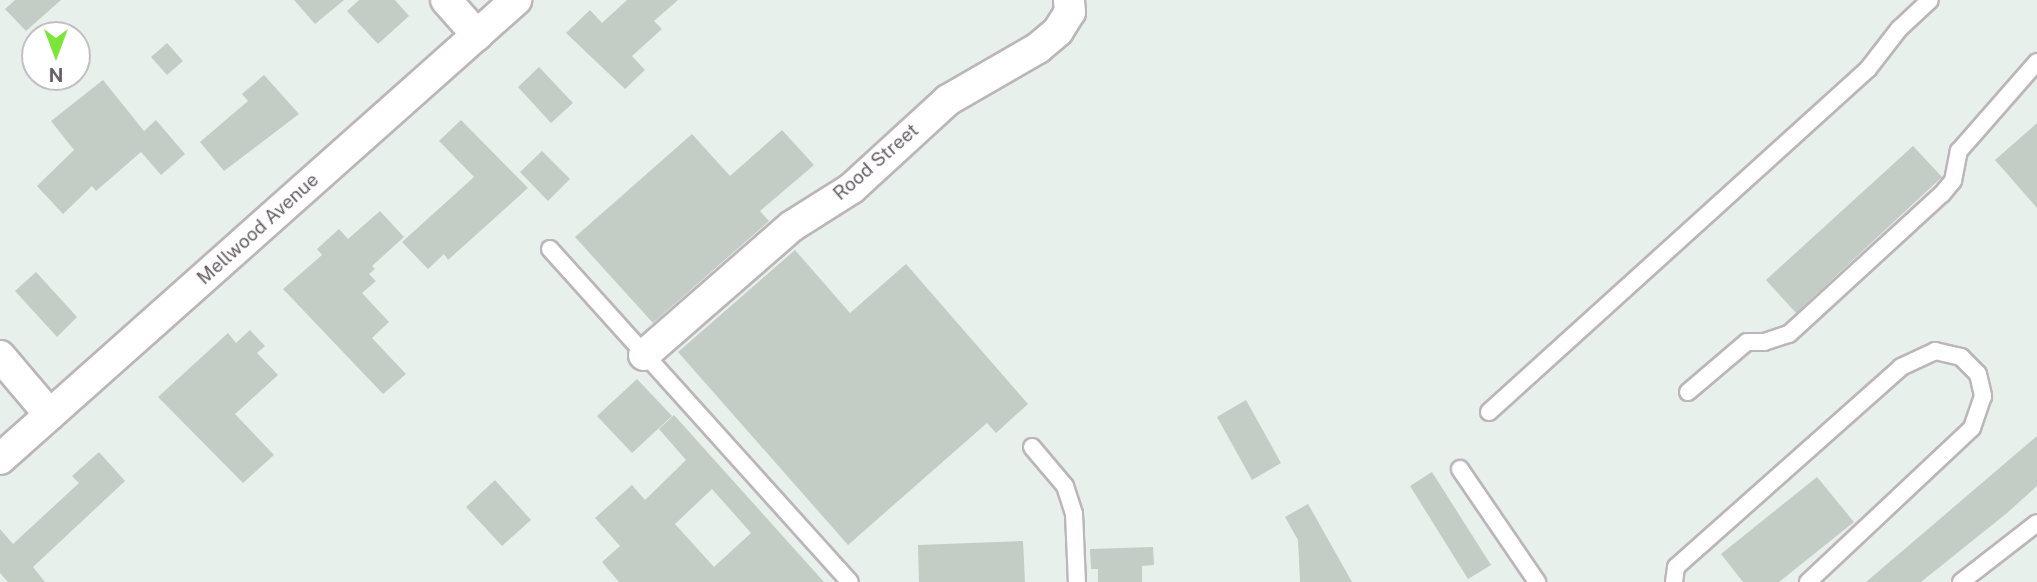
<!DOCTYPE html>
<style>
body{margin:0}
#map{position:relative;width:2037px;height:582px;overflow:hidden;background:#e8f0eb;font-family:"Public Sans",sans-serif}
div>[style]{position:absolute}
.building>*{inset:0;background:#c4ccc6}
.roads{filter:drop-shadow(2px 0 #bcb5ba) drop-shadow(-2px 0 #bcb5ba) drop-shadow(0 2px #bcb5ba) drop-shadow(0 -2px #bcb5ba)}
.lane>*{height:16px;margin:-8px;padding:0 8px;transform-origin:8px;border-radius:8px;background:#fff}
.street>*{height:30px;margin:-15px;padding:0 15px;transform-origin:15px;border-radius:15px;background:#fff}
span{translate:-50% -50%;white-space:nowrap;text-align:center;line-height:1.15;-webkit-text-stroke:5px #fff;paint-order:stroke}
.street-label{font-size:19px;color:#675f67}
.north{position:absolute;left:21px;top:21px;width:70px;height:70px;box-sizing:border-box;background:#fff;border:2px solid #c2bfc2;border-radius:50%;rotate:180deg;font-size:19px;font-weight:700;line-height:28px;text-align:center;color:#675f67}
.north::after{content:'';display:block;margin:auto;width:24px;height:32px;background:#7ce53a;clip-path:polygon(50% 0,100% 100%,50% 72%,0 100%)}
</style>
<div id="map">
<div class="building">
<i style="clip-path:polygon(15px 0,61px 0,26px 31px,5px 9px)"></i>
<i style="clip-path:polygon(294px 0,344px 0,315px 24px)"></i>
<i style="clip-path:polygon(359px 0,395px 0,409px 16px,378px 44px,347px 11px)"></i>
<i style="clip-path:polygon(627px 0,678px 0,654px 21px,662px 29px,632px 56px,645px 70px,625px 89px,566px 33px,590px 10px,602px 23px)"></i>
<i style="clip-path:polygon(167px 43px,183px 61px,167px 75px,151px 57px)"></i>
<i style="clip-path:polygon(539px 67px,573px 103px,551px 123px,518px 87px)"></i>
<i style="clip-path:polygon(264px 75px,299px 114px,224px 171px,200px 142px,248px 101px,242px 94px)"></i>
<i style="clip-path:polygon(103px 80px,144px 131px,156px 120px,185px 154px,161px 175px,141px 152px,96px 191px,92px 186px,63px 214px,37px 186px,74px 150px,51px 121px)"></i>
<i style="clip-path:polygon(461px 120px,528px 188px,448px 260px,444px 254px,428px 269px,402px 242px,474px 177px,439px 141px)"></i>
<i style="clip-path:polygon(2037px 123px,2037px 208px,1995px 160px)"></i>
<i style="clip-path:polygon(782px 130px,814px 165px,760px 211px,769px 221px,653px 323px,575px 237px,692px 134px,730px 176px)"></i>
<i style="clip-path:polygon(1913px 146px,1942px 177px,1796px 313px,1766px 280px)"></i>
<i style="clip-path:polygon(542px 151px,570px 179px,548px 201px,520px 172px)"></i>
<i style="clip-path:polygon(380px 211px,404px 237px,372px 266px,375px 269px,369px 274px,376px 281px,362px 293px,389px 322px,372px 338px,406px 374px,383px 394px,283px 289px,322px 255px,317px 249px,339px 229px,348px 239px)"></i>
<i style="clip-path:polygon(795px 250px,850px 313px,906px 264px,1028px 404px,996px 433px,987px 423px,848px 545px,678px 352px)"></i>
<i style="clip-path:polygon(36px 272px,77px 317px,57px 337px,15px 291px)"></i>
<i style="clip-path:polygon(250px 330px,265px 346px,257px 353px,278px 375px,235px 414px,274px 455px,243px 483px,158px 397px,228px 333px,236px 343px)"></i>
<i style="clip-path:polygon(637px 379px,672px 416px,632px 453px,597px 416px)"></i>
<i style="clip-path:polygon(1246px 400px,1281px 463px,1252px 480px,1217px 417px)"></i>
<i style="clip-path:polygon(evenodd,674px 415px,824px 582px,619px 582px,602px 562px,620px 546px,595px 518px,632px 485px,645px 500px,686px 460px,659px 429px,674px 415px,712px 489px,751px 533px,714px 567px,675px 524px,712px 489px)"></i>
<i style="clip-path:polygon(2037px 436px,2037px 486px,2007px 513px,1921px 582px,1866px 582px)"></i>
<i style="clip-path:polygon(99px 452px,125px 481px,33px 567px,45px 582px,8px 582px,0 573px,0 529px,13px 544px,79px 483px,72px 476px)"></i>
<i style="clip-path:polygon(1432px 472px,1491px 565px,1468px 579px,1410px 486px)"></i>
<i style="clip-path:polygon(1817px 477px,1854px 522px,1779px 582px,1743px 582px,1721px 554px)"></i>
<i style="clip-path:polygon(495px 480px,531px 520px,502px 546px,466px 507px)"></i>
<i style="clip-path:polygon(1308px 504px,1316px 518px,1352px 582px,1300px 582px,1298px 540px,1285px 517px)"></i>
<i style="clip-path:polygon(1023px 541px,1025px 582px,919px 582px,918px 545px)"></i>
<i style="clip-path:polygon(1153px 547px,1154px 565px,1142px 566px,1142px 582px,1098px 582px,1098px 569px,1091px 569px,1090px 549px)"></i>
</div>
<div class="roads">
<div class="lane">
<i style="left:550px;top:249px;width:448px;rotate:48deg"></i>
<i style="left:1688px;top:392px;width:77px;rotate:-40.3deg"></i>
<i style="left:1747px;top:342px;width:17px"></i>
<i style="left:1764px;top:342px;width:26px;rotate:-18deg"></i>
<i style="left:1789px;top:334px;width:207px;rotate:-42.5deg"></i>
<i style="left:1942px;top:194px;width:17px;rotate:-50deg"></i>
<i style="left:1953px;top:181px;width:31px;rotate:-79deg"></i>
<i style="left:1959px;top:151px;width:118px;rotate:-48.8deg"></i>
<i style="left:1489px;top:412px;width:511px;rotate:-42.15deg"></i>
<i style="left:1868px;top:69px;width:51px;rotate:-52.2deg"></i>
<i style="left:1899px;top:29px;width:42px;rotate:-43.1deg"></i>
<i style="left:1032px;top:447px;width:51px;rotate:49.8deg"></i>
<i style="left:1065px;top:486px;width:29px;rotate:72deg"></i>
<i style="left:1074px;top:514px;width:68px;rotate:87.5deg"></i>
<i style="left:1460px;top:469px;width:137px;rotate:55.7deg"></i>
<i style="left:1674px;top:582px;width:15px;rotate:-82deg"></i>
<i style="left:1676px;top:567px;width:301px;rotate:-41.6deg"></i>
<i style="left:1901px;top:367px;width:38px;rotate:-25deg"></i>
<i style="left:1935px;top:351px;width:27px;rotate:13deg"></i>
<i style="left:1961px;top:357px;width:24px;rotate:45deg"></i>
<i style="left:1978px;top:374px;width:23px;rotate:77deg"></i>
<i style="left:1983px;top:396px;width:34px;rotate:109deg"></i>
<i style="left:1972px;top:428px;width:225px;rotate:136.8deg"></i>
<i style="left:1961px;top:582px;width:96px;rotate:-37.8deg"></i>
</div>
<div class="street">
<i style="left:446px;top:0;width:47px;rotate:48.5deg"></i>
<i style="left:644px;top:355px;width:196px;rotate:-41.1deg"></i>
<i style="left:792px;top:226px;width:71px;rotate:-32.3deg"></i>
<i style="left:852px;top:188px;width:130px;rotate:-42.5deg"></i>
<i style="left:948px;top:100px;width:104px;rotate:-30deg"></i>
<i style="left:1038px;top:48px;width:26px;rotate:-40deg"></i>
<i style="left:1058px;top:31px;width:22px;rotate:-58deg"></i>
<i style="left:1070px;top:12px;width:12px;rotate:-95deg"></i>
<i style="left:0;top:356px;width:77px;rotate:49.7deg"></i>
<i style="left:0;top:459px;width:691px;rotate:-41.65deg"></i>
</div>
</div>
<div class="street-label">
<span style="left:876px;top:162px;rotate:-41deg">Rood Street</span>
<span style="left:258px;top:229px;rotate:-42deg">Mellwood Avenue</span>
</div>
<div class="north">N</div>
</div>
